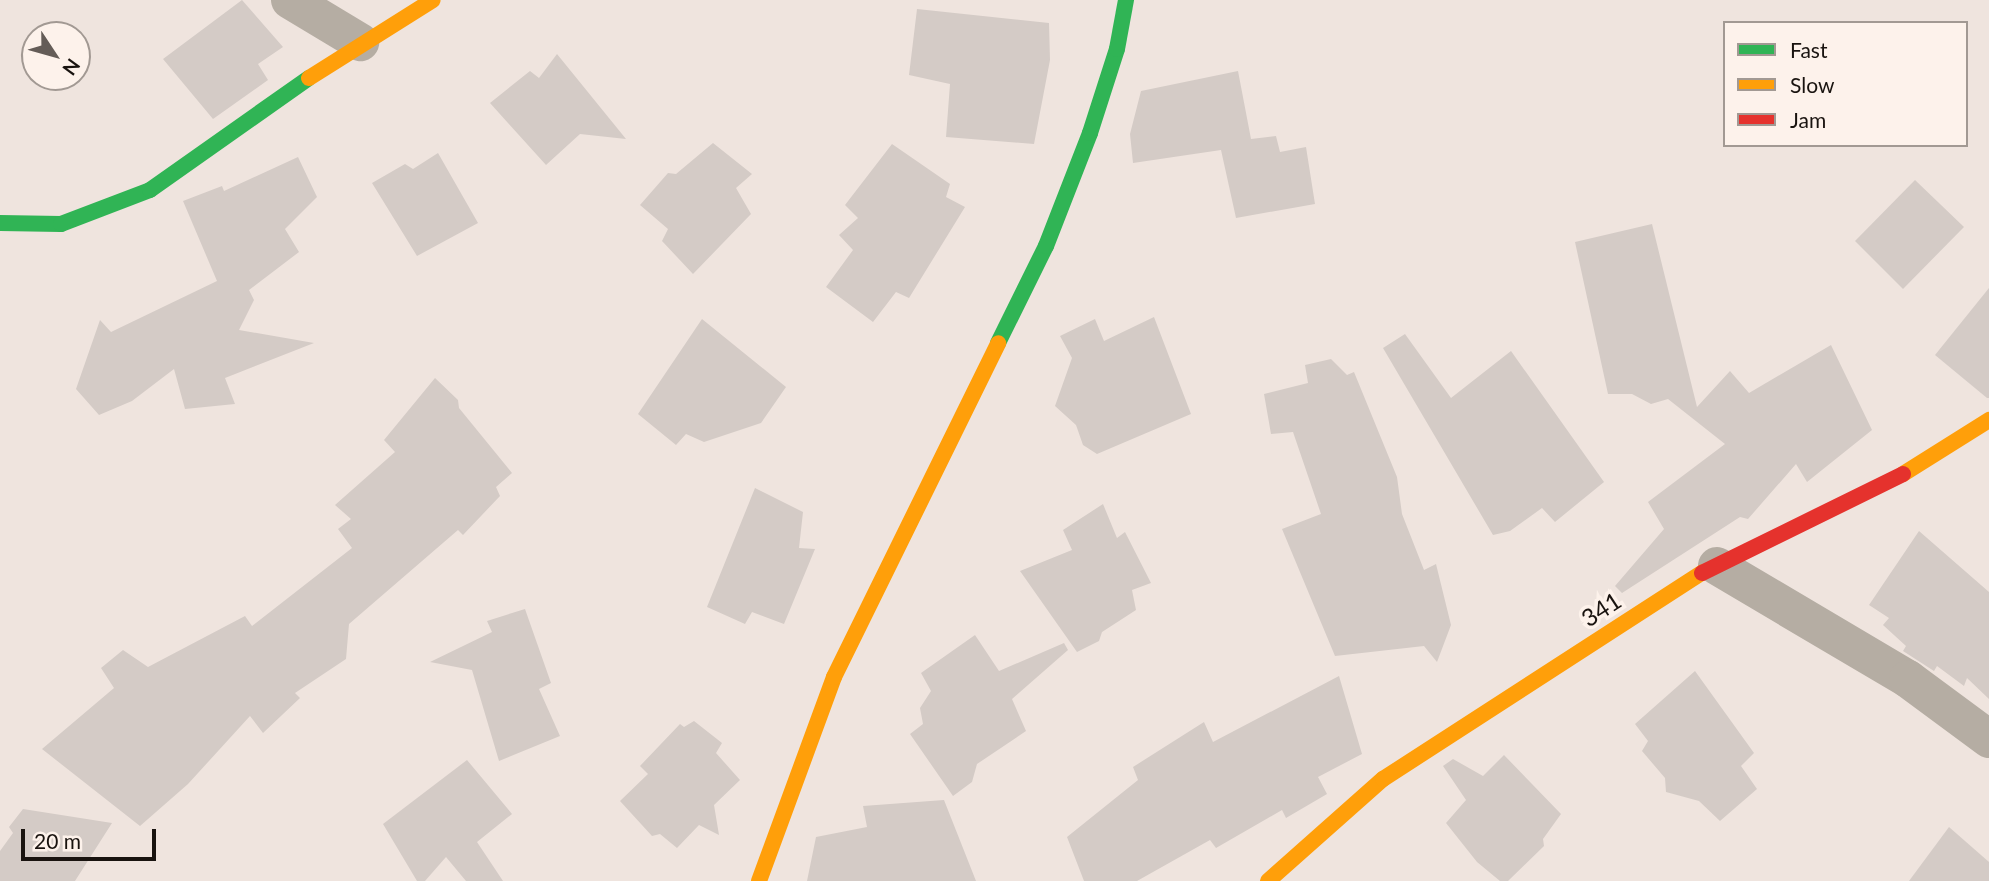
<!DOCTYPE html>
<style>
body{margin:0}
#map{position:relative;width:1989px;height:881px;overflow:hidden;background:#efe4de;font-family:Lato,sans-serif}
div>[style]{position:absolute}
.building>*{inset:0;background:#d4cbc6}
.street>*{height:38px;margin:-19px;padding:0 19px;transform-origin:19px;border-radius:19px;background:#b5ada3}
.fast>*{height:16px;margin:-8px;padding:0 8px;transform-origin:8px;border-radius:8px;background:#30b455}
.slow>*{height:16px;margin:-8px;padding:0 8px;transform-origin:8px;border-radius:8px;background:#ff9f0a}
.jam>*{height:16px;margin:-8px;padding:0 8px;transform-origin:8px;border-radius:8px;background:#e5322d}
span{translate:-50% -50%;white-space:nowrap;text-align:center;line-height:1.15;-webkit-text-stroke:7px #fdf2eb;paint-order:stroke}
.street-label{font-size:24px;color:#19130f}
.legend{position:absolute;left:1723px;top:21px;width:245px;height:126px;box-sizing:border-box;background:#fdf2eb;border:2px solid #a29993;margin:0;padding:9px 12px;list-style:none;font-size:21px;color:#19130f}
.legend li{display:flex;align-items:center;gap:14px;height:35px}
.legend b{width:35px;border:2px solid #a29993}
.north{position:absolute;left:21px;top:21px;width:70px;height:70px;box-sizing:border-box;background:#fdf2eb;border:2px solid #a29993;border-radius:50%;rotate:126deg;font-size:19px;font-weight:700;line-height:28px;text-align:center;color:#19130f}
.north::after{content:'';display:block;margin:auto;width:24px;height:32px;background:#645c57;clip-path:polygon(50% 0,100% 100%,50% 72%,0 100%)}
.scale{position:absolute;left:21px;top:829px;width:135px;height:32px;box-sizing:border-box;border:4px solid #19130f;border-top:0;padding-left:9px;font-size:21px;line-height:24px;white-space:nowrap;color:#19130f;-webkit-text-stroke:5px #fdf2eb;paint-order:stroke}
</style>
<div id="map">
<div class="building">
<i style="clip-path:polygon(242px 0,283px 47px,258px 64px,268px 80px,213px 119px,163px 59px)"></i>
<i style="clip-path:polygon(917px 9px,1049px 23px,1050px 60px,1034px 144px,946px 137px,950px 84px,909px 75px)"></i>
<i style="clip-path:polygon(557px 54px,626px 139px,580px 134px,546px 165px,490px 103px,530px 71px,539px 78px)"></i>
<i style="clip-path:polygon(1238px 71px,1251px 139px,1276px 136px,1280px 152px,1306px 147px,1315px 204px,1236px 218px,1221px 150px,1133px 163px,1130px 134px,1141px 91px)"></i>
<i style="clip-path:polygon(713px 143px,752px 174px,736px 188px,751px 214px,693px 274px,662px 241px,668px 229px,640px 205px,668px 173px,676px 174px)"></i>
<i style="clip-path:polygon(892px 144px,950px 184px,946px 197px,965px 207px,909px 298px,896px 292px,873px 322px,826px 287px,853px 250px,839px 235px,858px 218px,845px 205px)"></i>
<i style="clip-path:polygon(438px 153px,478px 223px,417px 256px,372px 183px,405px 164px,413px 169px)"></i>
<i style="clip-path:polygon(298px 157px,317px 197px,285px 229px,299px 252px,249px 290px,254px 300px,239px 330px,314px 343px,225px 378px,235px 404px,185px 409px,174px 369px,132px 401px,99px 415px,76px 389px,100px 320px,111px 332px,217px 281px,183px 201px,222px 186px,224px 191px)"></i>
<i style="clip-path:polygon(1915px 180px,1964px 227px,1903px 289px,1855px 241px)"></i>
<i style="clip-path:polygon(1652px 224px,1697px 407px,1730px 371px,1749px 393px,1831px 345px,1872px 430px,1807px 482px,1796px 464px,1748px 519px,1740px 517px,1622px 593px,1615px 586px,1664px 529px,1648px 502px,1725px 444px,1668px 399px,1651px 404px,1632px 394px,1608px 394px,1575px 242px)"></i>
<i style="clip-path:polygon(1989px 288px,1989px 398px,1987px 398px,1935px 355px)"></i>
<i style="clip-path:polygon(1154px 317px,1191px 414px,1097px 454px,1083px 445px,1076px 425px,1055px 406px,1072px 358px,1060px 336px,1095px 319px,1104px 341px)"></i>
<i style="clip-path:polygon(702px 319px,786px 387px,761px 423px,704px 442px,686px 434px,676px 445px,638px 414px)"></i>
<i style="clip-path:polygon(1405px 334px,1451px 398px,1511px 351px,1604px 482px,1555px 522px,1542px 508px,1510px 531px,1493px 535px,1383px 348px)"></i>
<i style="clip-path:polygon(1331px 359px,1347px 375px,1354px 372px,1397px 477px,1402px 514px,1424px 570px,1436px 564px,1451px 625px,1437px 662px,1424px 646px,1335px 656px,1282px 529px,1321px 514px,1293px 432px,1271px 434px,1264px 394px,1308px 383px,1305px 365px)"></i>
<i style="clip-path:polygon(435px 378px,458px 400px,459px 408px,512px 473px,496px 487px,500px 496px,463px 535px,458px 530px,349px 624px,346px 659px,295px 693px,300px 698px,263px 733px,250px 716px,188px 784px,140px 826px,42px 749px,114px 688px,101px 668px,123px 650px,148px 667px,245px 616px,252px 626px,352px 548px,338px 529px,351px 519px,335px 505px,395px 452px,384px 440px)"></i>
<i style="clip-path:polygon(755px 488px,803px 512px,799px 548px,815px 549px,784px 624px,752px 612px,745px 624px,707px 607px)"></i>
<i style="clip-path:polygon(1103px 504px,1117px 538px,1125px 532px,1151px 583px,1132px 590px,1136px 610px,1102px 632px,1099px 641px,1077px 652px,1020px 571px,1072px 550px,1063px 530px)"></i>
<i style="clip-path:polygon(1919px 531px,1989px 592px,1989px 699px,1967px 678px,1964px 686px,1937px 666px,1934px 671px,1903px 651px,1906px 646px,1883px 625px,1889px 618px,1869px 605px)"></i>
<i style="clip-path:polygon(525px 609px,551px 683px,539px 689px,560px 736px,499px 761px,472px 670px,430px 662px,492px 632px,487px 621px)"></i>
<i style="clip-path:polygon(975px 635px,999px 671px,1064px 643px,1068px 650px,1012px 699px,1026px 731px,977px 764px,972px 782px,953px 796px,910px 734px,923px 724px,920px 708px,931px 691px,921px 673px)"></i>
<i style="clip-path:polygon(1695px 671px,1754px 753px,1741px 766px,1757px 789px,1720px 821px,1699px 801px,1666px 792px,1665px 778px,1642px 751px,1648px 741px,1635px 724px)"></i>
<i style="clip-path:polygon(1339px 676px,1362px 754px,1318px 777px,1327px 794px,1286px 818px,1282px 810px,1216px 848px,1210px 840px,1137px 881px,1084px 881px,1067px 837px,1138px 780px,1133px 767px,1204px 722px,1213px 742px)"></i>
<i style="clip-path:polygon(694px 721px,722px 743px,716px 753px,740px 780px,714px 805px,719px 835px,699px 825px,677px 848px,660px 834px,652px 836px,620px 801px,648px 774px,640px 766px,680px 724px,684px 727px)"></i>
<i style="clip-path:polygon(1504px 755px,1561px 814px,1543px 839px,1544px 846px,1508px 881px,1500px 881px,1477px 862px,1446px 823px,1466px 800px,1443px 766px,1453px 759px,1483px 776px)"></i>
<i style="clip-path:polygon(467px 760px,512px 814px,477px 842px,503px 881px,466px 881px,446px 857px,425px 881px,417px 881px,383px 824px)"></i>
<i style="clip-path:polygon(944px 800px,976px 881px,807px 881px,816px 837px,867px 827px,863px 806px)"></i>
<i style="clip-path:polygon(23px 809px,112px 823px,75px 881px,0 881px,0 851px,13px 833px,9px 827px)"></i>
<i style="clip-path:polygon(1949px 827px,1989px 862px,1989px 881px,1909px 881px)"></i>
</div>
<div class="street">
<i style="left:290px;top:0;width:82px;rotate:31deg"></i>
<i style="left:1717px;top:566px;width:222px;rotate:30.6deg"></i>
<i style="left:1908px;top:679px;width:101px;rotate:36.5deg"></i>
</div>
<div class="fast">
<i style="left:0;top:223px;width:61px;rotate:0.9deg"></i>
<i style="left:61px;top:224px;width:95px;rotate:-20.9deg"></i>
<i style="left:150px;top:190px;width:194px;rotate:-35.2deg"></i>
<i style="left:998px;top:343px;width:108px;rotate:-63.7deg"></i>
<i style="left:1046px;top:246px;width:121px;rotate:-68.7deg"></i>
<i style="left:1090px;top:133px;width:88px;rotate:-72.2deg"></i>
<i style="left:1117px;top:49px;width:50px;rotate:-79.6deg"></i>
</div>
<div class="slow">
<i style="left:309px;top:78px;width:146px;rotate:-32.2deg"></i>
<i style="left:1903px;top:474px;width:102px;rotate:-32.1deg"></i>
<i style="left:759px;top:881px;width:217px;rotate:-69.8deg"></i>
<i style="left:834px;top:677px;width:372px;rotate:-63.8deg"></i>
<i style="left:1268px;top:881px;width:154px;rotate:-41.6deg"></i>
<i style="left:1383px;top:779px;width:380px;rotate:-32.9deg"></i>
</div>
<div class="jam">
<i style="left:1702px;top:573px;width:224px;rotate:-26.2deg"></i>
</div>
<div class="street-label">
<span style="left:1601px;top:609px;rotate:-33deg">341</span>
</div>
<ul class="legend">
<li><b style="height:9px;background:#30b455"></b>Fast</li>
<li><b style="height:9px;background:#ff9f0a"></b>Slow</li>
<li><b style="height:9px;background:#e5322d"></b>Jam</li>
</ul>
<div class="north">N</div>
<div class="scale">20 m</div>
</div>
